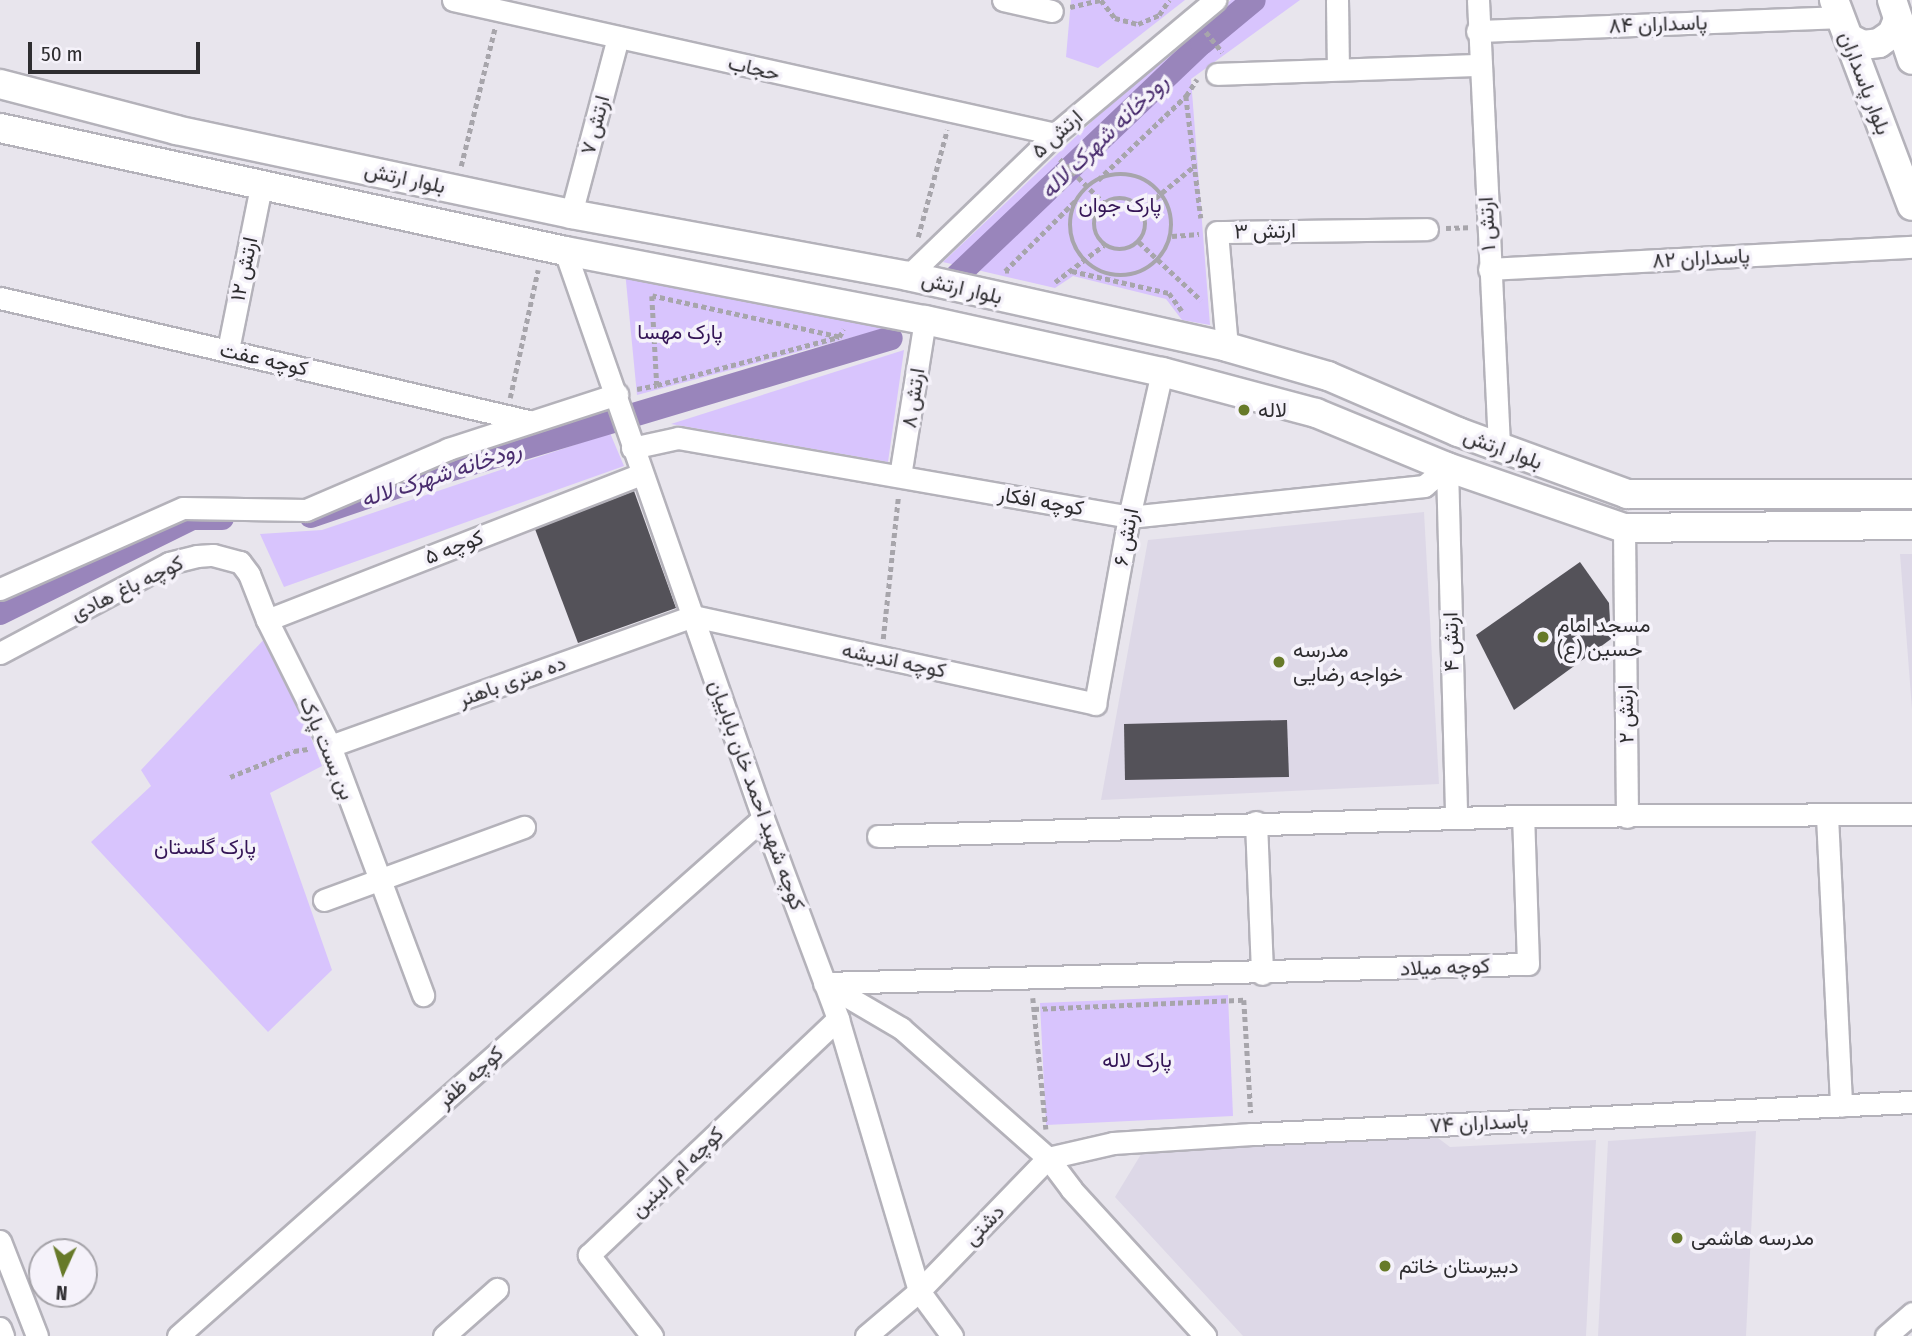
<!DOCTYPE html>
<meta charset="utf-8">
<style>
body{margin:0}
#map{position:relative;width:1912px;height:1336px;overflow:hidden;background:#e8e5ed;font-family:"Fira Sans Condensed",Vazirmatn,sans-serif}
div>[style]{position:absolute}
.built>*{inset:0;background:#ddd8e7}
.green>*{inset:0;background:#d8c4fd}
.canal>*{height:24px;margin:-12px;padding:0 12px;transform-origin:12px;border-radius:12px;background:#9985bb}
.building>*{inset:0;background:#545259}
.path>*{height:4.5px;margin-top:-2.25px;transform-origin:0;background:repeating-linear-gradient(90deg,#a7a5ab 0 5px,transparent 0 8.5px)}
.path>.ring{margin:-2.25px;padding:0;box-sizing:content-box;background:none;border:4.5px solid #a7a5ab;border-radius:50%}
.roads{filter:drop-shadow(2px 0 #b4b2ba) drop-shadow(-2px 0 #b4b2ba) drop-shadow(0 2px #b4b2ba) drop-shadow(0 -2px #b4b2ba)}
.street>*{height:21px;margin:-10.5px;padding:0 10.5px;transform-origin:10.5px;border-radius:10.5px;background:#fff}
.secondary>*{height:28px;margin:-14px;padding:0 14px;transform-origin:14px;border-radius:14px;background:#fff}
.dots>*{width:19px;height:19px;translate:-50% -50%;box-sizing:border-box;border:4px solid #f5f2fa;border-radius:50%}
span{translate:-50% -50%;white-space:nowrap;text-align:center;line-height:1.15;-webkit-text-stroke:7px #f5f2fa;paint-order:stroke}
.street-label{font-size:21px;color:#2e2d30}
.park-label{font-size:21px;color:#341556}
.poi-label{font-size:21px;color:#2e2d30}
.left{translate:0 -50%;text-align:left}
.water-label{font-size:23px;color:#492c6e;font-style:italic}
.north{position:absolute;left:28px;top:1238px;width:70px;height:70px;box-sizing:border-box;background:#f5f2fa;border:2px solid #a5a3a9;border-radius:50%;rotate:184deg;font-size:19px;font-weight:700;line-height:28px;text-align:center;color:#2e2d30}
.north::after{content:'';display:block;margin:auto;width:24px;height:32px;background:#677a29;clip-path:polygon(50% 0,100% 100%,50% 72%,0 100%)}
.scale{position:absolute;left:28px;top:42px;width:172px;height:32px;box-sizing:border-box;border:4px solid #2e2d30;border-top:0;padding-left:9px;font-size:21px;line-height:24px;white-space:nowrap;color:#2e2d30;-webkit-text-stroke:5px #f5f2fa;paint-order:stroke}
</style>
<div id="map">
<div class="built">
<i style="clip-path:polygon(1424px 512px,1439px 784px,1101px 800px,1148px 540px)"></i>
<i style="clip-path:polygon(1900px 554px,1912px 554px,1912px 709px)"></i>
<i style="clip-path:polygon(1756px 1131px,1746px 1336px,1598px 1336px,1608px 1141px)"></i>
<i style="clip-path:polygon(1434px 1135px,1450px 1147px,1596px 1140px,1586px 1336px,1243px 1336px,1115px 1197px,1143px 1151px)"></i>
</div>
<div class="green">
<i style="clip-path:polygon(1071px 0,1185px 0,1098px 68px,1066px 57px)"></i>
<i style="clip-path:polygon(1231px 0,1300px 0,1191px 79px,1210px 325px,1182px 320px,1166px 299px,1073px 276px,1055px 288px,943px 262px,1176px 42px)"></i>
<i style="clip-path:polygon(625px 271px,887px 328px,637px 395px)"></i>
<i style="clip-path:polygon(904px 350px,888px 462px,671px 424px)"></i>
<i style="clip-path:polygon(610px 433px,624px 466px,284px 587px,260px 534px,322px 530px)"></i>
<i style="clip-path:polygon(270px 633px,322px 766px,270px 793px,332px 970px,268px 1032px,91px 842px,151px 786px,141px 770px)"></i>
<i style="clip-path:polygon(1228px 995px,1233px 1116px,1046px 1125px,1040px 1003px)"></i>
</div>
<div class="canal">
<i style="left:957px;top:276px;width:338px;rotate:-43.6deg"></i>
<i style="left:1202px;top:43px;width:67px;rotate:-39.6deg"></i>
<i style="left:311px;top:516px;width:117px;rotate:-18.9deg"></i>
<i style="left:422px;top:478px;width:489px;rotate:-16.6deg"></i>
<i style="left:0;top:613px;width:214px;rotate:-26.3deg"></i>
<i style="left:192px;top:518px;width:30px"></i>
</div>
<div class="building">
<i style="clip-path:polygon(634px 491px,676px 608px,578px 643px,535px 529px)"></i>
<i style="clip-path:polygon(1580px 562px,1609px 603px,1611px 639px,1514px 710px,1476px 635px)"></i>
<i style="clip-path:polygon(1287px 720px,1289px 777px,1125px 780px,1124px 724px)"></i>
</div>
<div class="path">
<i style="left:1070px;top:7px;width:32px;rotate:-13deg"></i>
<i style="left:1101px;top:0;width:23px;rotate:52deg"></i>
<i style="left:1115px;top:18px;width:24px;rotate:15deg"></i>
<i style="left:1138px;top:24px;width:23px;rotate:-23deg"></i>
<i style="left:1159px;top:15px;width:18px;rotate:-56deg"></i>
<i style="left:1206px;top:32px;width:26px;rotate:51deg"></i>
<i style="left:1186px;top:96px;width:20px;rotate:-57deg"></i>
<i style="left:1060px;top:159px;width:62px;rotate:45deg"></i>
<i style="left:461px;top:166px;width:142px;rotate:-76.2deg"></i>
<i class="ring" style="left:1070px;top:174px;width:97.5px;height:97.5px"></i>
<i style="left:1098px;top:180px;width:122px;rotate:-43.7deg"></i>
<i style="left:1186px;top:96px;width:123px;rotate:83deg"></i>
<i class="ring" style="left:1094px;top:198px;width:47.5px;height:47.5px"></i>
<i style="left:1142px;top:209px;width:65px;rotate:-39.4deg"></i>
<i style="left:1446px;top:228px;width:23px;rotate:-2deg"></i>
<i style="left:1172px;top:236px;width:27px;rotate:-4deg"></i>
<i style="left:918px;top:237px;width:111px;rotate:-74.8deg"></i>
<i style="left:1139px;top:242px;width:85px;rotate:43.1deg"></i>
<i style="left:1009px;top:271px;width:4px;rotate:180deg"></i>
<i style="left:1005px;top:271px;width:99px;rotate:-45deg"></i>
<i style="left:1072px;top:271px;width:99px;rotate:12.8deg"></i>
<i style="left:1169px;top:293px;width:22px;rotate:54deg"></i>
<i style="left:1055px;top:282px;width:61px;rotate:-37.1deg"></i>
<i style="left:839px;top:337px;width:191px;rotate:-167.6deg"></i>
<i style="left:652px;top:296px;width:89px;rotate:86.8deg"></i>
<i style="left:657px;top:385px;width:188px;rotate:-14.8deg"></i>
<i style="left:839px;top:337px;width:9px;rotate:-58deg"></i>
<i style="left:637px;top:389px;width:20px;rotate:-11deg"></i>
<i style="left:510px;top:398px;width:131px;rotate:-77.7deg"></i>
<i style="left:883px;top:639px;width:142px;rotate:-83.9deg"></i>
<i style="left:230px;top:777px;width:69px;rotate:-22.1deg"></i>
<i style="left:294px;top:751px;width:14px;rotate:-8deg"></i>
<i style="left:1033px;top:998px;width:132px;rotate:84.3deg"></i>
<i style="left:1244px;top:1000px;width:113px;rotate:86.5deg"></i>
<i style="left:1034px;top:1009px;width:210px;rotate:-2.5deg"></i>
</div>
<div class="roads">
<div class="street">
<i style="left:453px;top:0;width:617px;rotate:12.55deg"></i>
<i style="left:1003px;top:0;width:50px;rotate:12.7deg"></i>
<i style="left:1337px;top:0;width:69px;rotate:89.2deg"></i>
<i style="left:1478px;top:0;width:448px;rotate:87.3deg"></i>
<i style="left:1477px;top:31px;width:362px;rotate:-2.2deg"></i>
<i style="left:1217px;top:74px;width:263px;rotate:-2deg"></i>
<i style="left:571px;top:214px;width:183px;rotate:-75.1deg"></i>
<i style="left:565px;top:251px;width:601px;rotate:70.75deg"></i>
<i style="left:763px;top:818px;width:215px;rotate:69.5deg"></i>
<i style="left:838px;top:1019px;width:284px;rotate:73.4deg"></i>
<i style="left:919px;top:1291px;width:56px;rotate:53.7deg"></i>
<i style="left:1489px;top:269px;width:424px;rotate:-3deg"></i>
<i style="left:908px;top:276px;width:204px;rotate:-44deg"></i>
<i style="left:1055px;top:134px;width:209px;rotate:-39.9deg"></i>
<i style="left:0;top:298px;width:542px;rotate:13.11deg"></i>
<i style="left:1227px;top:347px;width:115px;rotate:-95deg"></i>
<i style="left:1217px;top:232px;width:210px;rotate:-0.8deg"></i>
<i style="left:228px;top:350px;width:166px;rotate:-78.6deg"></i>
<i style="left:632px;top:448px;width:47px;rotate:-12.3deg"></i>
<i style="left:678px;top:438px;width:458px;rotate:9.9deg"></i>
<i style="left:1129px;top:517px;width:297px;rotate:-6deg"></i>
<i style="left:1424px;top:486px;width:30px;rotate:-40deg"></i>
<i style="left:1447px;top:467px;width:349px;rotate:88.5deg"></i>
<i style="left:900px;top:476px;width:158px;rotate:-80.9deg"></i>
<i style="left:1624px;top:528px;width:289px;rotate:89.4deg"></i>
<i style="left:0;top:589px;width:200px;rotate:-23.9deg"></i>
<i style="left:183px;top:508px;width:123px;rotate:0.9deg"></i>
<i style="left:306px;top:510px;width:155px;rotate:-23.2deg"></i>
<i style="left:448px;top:449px;width:178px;rotate:-18deg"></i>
<i style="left:267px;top:620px;width:401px;rotate:-21.3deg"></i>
<i style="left:0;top:653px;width:191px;rotate:-28deg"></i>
<i style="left:169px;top:563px;width:29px;rotate:-14deg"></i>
<i style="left:197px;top:556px;width:16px;rotate:-4deg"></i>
<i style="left:213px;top:555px;width:28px;rotate:15deg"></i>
<i style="left:240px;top:562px;width:15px;rotate:53deg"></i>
<i style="left:249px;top:574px;width:49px;rotate:68.6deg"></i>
<i style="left:267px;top:620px;width:141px;rotate:63.4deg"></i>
<i style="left:330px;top:746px;width:266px;rotate:69.5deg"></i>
<i style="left:330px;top:746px;width:386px;rotate:-19.7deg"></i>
<i style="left:693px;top:616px;width:412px;rotate:12.3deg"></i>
<i style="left:1095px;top:704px;width:190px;rotate:-79.7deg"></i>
<i style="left:1129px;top:517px;width:149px;rotate:-77.2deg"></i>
<i style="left:1827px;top:816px;width:290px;rotate:87.2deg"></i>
<i style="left:1256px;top:822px;width:152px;rotate:87.7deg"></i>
<i style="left:878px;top:836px;width:645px;rotate:-1.78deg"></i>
<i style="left:324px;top:900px;width:213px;rotate:-20.1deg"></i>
<i style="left:824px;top:983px;width:704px;rotate:-1.55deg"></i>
<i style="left:1528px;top:964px;width:148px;rotate:-91.9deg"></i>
<i style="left:1523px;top:816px;width:389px;rotate:-0.3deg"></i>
<i style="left:826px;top:984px;width:87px;rotate:30.4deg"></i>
<i style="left:901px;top:1028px;width:196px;rotate:41.5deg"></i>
<i style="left:1048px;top:1158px;width:39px;rotate:53deg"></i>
<i style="left:1071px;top:1189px;width:199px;rotate:47.6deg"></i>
<i style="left:1048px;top:1158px;width:67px;rotate:-13deg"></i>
<i style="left:1113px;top:1143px;width:139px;rotate:-3.7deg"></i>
<i style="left:1252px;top:1134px;width:661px;rotate:-2.78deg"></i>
<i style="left:0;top:1241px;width:102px;rotate:68.7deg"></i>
<i style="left:0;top:1328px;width:9px;rotate:69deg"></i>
<i style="left:178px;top:1336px;width:781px;rotate:-41.52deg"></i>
<i style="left:444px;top:1336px;width:71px;rotate:-41.6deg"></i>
<i style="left:652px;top:1336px;width:103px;rotate:-127.9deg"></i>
<i style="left:589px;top:1255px;width:343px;rotate:-43.5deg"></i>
<i style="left:866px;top:1336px;width:70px;rotate:-40.3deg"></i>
<i style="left:919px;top:1291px;width:185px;rotate:-45.9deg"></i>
<i style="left:1886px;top:1336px;width:35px;rotate:-41deg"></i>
</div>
<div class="secondary">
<i style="left:1834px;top:0;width:220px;rotate:69.3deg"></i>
<i style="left:1892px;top:0;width:63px;rotate:71.6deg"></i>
<i style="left:1849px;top:38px;width:16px;rotate:27deg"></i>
<i style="left:1863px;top:45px;width:16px;rotate:-7deg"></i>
<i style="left:1879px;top:43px;width:16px;rotate:-35deg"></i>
<i style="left:1892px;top:34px;width:16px;rotate:-68deg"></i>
<i style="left:0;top:84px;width:182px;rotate:14.6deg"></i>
<i style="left:176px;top:130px;width:404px;rotate:12deg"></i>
<i style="left:571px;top:214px;width:343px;rotate:10.4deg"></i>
<i style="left:908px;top:276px;width:327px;rotate:12.5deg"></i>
<i style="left:1227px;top:347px;width:105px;rotate:16deg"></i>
<i style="left:1328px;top:376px;width:142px;rotate:23.3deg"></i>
<i style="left:1458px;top:432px;width:180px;rotate:20.1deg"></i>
<i style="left:1627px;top:494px;width:285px"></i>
<i style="left:0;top:128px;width:578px;rotate:12.28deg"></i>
<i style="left:565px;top:251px;width:367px;rotate:10.9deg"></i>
<i style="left:925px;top:320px;width:243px;rotate:12.4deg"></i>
<i style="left:1162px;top:372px;width:159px;rotate:14.9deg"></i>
<i style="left:1316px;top:413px;width:142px;rotate:22.4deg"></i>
<i style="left:1447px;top:467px;width:187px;rotate:19deg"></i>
<i style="left:1624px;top:528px;width:288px;rotate:-0.6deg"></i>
</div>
</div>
<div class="dots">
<i style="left:1244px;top:410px;background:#677a29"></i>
<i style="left:1543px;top:637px;background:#677a29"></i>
<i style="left:1279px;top:662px;background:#677a29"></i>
<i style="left:1677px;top:1238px;background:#677a29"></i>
<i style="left:1385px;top:1266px;background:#677a29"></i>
</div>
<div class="street-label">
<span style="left:1658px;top:24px;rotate:-2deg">پاسداران ۸۴</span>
<span style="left:754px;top:68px;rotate:13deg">حجاب</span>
<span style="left:1865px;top:83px;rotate:69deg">بلوار پاسداران</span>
<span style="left:595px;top:125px;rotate:-75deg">ارتش ۷</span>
<span style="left:1057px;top:134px;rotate:-42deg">ارتش ۵</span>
<span style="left:405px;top:178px;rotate:12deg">بلوار ارتش</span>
<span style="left:1487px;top:224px;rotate:-93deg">ارتش ۱</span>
<span style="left:1265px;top:231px;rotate:-1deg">ارتش ۳</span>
<span style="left:1701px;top:258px;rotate:-3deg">پاسداران ۸۲</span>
<span style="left:244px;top:269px;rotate:-78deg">ارتش ۱۲</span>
<span style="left:962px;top:288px;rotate:13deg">بلوار ارتش</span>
<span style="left:264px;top:359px;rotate:13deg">کوچه عفت</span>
<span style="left:913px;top:398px;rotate:-81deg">ارتش ۸</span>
<span style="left:1503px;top:449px;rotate:20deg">بلوار ارتش</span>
<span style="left:1041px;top:501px;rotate:10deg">کوچه افکار</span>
<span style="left:1126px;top:537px;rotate:-79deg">ارتش ۶</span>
<span style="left:454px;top:547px;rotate:-21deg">کوچه ۵</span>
<span style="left:127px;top:588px;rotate:-26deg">کوچه باغ هادی</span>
<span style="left:1451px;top:642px;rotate:-91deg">ارتش ۴</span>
<span style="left:894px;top:660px;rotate:12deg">کوچه اندیشه</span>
<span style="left:512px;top:681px;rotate:-20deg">ده متری باهنر</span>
<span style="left:1626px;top:714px;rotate:-91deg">ارتش ۲</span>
<span style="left:327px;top:748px;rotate:67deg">بن بست پارک</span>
<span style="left:757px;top:795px;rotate:70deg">کوچه شهید احمد خان باباییان</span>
<span style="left:1445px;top:967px;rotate:-2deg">کوچه میلاد</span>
<span style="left:470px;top:1077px;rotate:-42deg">کوچه ظفر</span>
<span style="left:1479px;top:1123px;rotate:-3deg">پاسداران ۷۴</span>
<span style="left:677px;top:1172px;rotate:-44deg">کوچه ام البنین</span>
<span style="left:984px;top:1225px;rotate:-46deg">دشتی</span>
</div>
<div class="park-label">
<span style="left:1120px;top:205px">پارک جوان</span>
<span style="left:680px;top:332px">پارک مهسا</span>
<span style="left:205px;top:847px">پارک گلستان</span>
<span style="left:1137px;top:1060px">پارک لاله</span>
</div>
<div class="poi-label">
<span class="left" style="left:1258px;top:410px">لاله</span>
<span class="left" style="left:1557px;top:637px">مسجد امام<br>حسین (ع)</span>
<span class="left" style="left:1293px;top:662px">مدرسه<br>خواجه رضایی</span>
<span class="left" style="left:1691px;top:1238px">مدرسه هاشمی</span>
<span class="left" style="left:1399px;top:1266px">دبیرستان خاتم</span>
</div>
<div class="water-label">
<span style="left:1104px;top:136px;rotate:-44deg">رودخانه شهرک لاله</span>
<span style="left:441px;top:474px;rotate:-18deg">رودخانه شهرک لاله</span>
</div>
<div class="north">N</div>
<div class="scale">50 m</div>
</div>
